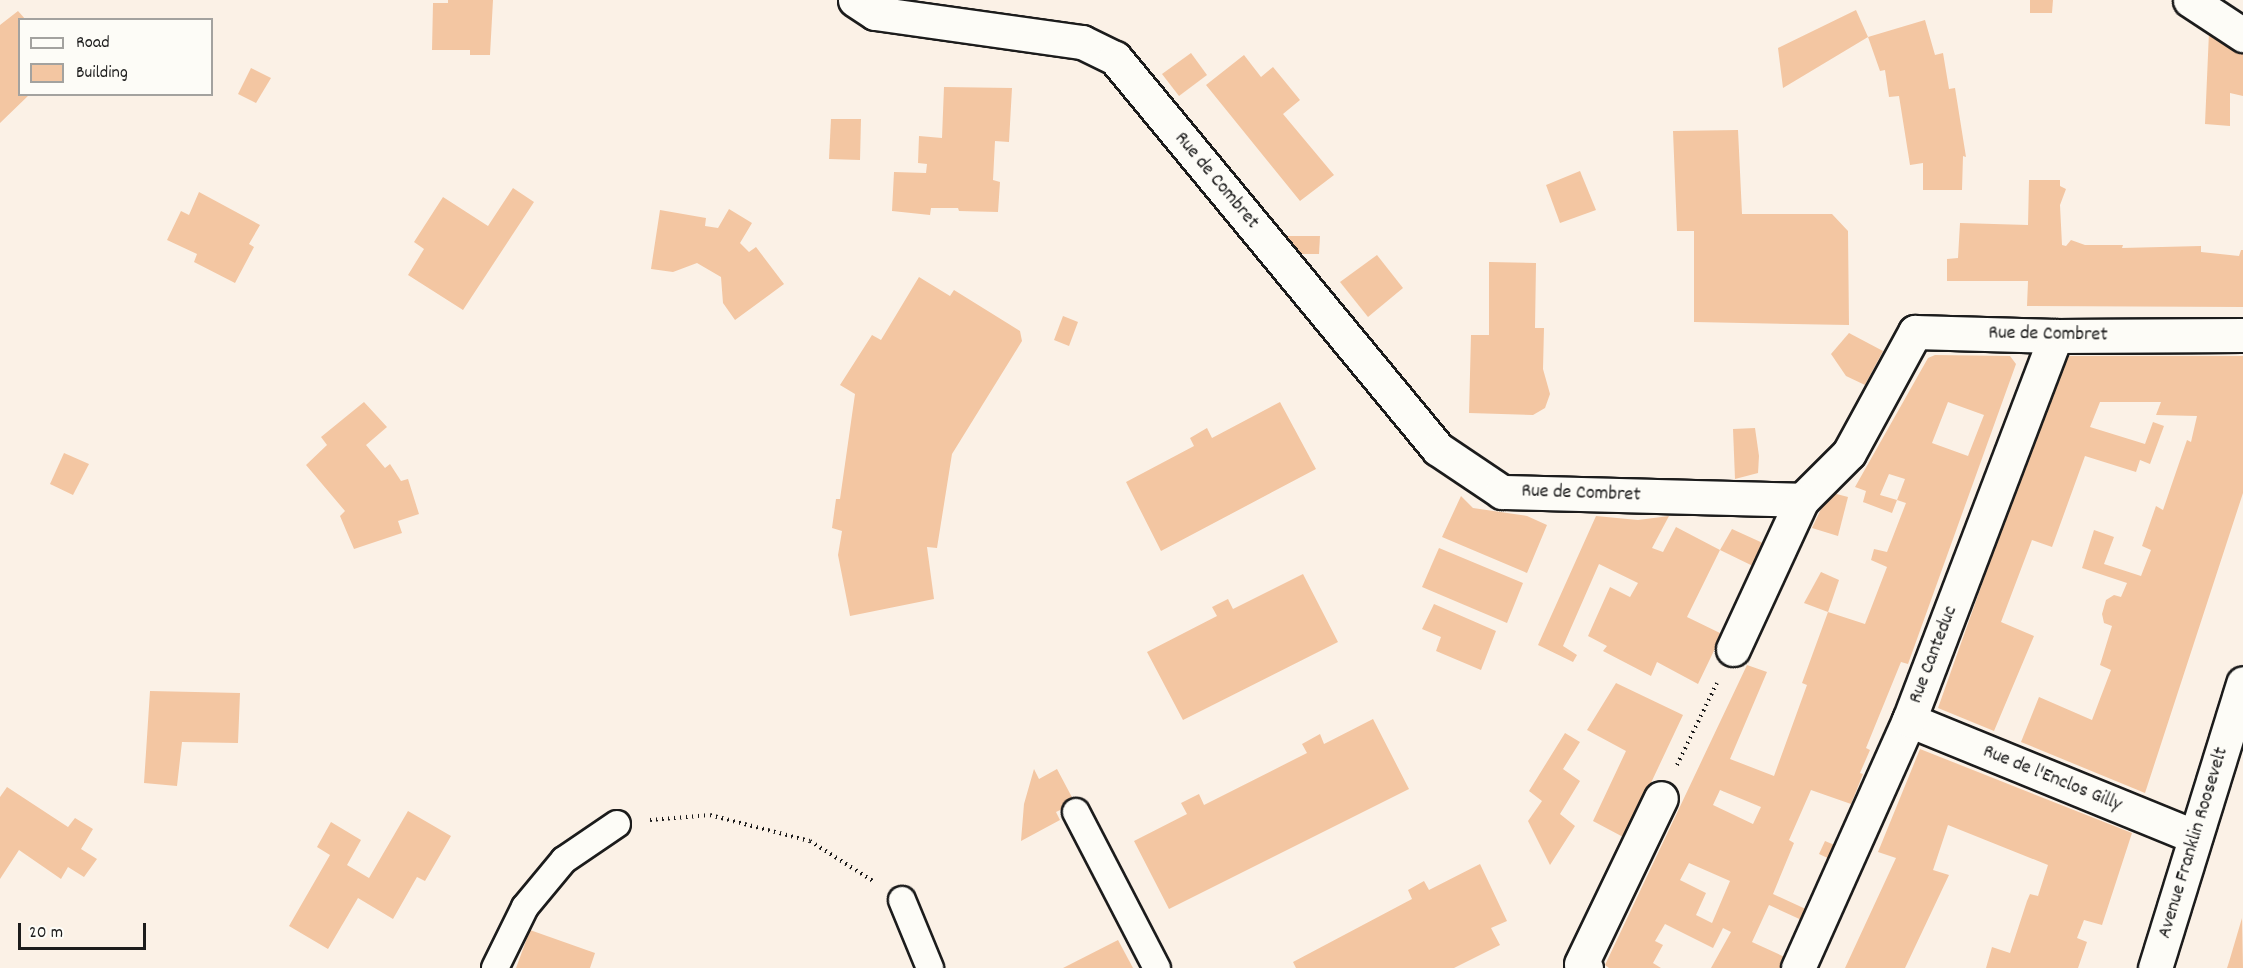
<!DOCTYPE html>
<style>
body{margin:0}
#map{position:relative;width:2243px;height:968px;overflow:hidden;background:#fbf1e6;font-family:Dekko,sans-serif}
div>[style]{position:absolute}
.building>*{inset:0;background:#f3c6a2}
.path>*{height:4px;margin-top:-2px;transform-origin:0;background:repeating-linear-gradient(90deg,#1c1c1c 0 1.5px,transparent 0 6px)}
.roads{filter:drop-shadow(2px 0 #1c1c1c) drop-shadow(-2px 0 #1c1c1c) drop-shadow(0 2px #1c1c1c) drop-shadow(0 -2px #1c1c1c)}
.lane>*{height:26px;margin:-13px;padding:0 13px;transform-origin:13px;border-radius:13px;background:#fdfcf7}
.street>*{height:33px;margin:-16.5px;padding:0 16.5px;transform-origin:16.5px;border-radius:16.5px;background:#fdfcf7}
.secondary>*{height:33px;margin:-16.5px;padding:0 16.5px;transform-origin:16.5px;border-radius:16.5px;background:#fdfcf7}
span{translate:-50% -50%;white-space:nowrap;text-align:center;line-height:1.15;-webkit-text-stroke:4.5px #fdfcf7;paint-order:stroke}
.street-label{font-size:20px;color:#1c1c1c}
.legend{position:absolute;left:18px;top:18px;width:195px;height:78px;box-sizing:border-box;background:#fdfcf7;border:2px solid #a3a29f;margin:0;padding:8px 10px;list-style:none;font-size:18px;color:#1c1c1c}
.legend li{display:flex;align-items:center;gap:12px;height:30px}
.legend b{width:30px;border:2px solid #a3a29f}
.scale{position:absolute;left:18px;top:923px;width:128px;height:27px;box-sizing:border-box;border:3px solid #1c1c1c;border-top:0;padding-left:8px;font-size:18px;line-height:21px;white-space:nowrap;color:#1c1c1c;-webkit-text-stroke:4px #fdfcf7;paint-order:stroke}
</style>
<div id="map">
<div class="building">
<i style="clip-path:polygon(448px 0,493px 0,490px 55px,470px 55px,470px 50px,432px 50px,433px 3px,448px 3px)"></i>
<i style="clip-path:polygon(2030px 0,2053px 0,2052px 13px,2030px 13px)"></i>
<i style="clip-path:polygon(1856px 10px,1868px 37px,1925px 20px,1935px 55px,1943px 53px,1949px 89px,1955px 88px,1966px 157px,1963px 156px,1962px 190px,1923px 190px,1923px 163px,1910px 165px,1899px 96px,1889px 97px,1885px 70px,1880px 71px,1868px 37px,1783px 88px,1778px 48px)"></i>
<i style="clip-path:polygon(18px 11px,26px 20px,20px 20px,20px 94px,30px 94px,0 123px,0 25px)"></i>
<i style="clip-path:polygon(2209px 32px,2243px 53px,2243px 96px,2230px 93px,2230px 126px,2205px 124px)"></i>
<i style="clip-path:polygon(1191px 53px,1207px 75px,1179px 96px,1162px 74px)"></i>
<i style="clip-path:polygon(1244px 55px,1261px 77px,1273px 67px,1300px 100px,1283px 114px,1334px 175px,1300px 201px,1206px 85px)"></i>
<i style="clip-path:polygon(251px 68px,271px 78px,256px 103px,238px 94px)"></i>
<i style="clip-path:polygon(944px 87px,1012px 88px,1009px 142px,995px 141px,993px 180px,1000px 182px,998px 212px,959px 211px,958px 208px,931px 208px,930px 215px,892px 211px,894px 172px,926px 173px,927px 164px,918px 163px,919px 136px,942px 138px)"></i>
<i style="clip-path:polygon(831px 119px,861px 119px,860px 160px,829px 159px)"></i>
<i style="clip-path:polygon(1738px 130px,1742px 214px,1832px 214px,1848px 231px,1849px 325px,1694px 322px,1694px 231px,1677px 231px,1673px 131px)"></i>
<i style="clip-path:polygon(1580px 171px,1596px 210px,1560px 223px,1546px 185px)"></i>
<i style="clip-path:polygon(2029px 180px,2060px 180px,2060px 186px,2066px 189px,2060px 205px,2062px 245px,2066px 246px,2071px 240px,2085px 245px,2123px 245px,2122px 248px,2201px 246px,2201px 252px,2239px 256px,2241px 250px,2243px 250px,2243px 307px,2027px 306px,2028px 281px,1947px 281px,1947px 259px,1958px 258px,1960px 223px,2028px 225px)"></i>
<i style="clip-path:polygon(513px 188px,534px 202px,463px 310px,408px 275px,424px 249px,414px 242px,443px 197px,488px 226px)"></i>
<i style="clip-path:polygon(199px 192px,260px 225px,249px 244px,254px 247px,235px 283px,194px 262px,197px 254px,167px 240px,181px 211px,189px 215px)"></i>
<i style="clip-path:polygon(729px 209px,752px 223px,740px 243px,749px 252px,756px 247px,784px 284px,735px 320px,723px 303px,721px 277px,697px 263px,673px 272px,651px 269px,660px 210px,706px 218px,705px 226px,718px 228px)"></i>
<i style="clip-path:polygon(1285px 236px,1320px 236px,1319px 254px,1299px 254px)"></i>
<i style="clip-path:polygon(1377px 255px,1403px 288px,1368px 317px,1340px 282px)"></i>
<i style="clip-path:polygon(1489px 262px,1536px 263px,1535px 328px,1544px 328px,1543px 369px,1550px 394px,1545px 408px,1533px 415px,1469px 413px,1471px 335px,1489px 335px)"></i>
<i style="clip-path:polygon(919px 277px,950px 296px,954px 290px,1020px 331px,1022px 341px,952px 454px,937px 548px,927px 547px,934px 599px,850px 616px,838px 555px,842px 531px,832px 528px,836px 499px,840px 499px,855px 394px,840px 385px,872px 335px,881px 340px)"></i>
<i style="clip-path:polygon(1063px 316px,1078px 322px,1069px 346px,1054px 340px)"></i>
<i style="clip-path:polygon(1849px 333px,1883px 351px,1865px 385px,1846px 376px,1831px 354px)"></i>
<i style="clip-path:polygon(evenodd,1935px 355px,2010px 356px,2016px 364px,1908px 664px,1901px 662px,1866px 748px,1870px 750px,1860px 773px,1863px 774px,1851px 804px,1811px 790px,1789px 840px,1794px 843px,1773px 894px,1810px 911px,1806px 922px,1769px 905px,1752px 942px,1789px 959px,1786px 968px,1711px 968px,1731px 932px,1723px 928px,1713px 948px,1665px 924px,1655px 941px,1663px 945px,1653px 963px,1661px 968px,1609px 968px,1605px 965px,1747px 665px,1767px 672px,1730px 759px,1774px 776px,1807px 685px,1802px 683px,1828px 612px,1865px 624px,1887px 567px,1871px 560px,1874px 549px,1887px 552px,1906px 503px,1897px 500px,1892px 513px,1863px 502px,1866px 491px,1855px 487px,1928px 358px,1935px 355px,1948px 402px,1984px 415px,1968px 456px,1932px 443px,1948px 402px,1935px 355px,1889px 474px,1905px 479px,1897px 500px,1880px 495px,1889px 474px,1935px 355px,1720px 790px,1761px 807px,1753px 824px,1713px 805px,1720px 790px,1935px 355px,1689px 863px,1730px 881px,1712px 923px,1696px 915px,1706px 893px,1680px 880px,1689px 863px)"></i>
<i style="clip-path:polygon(2063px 356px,2243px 356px,2243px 493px,2145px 793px,2021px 742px,2039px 697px,2092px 720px,2111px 670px,2100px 665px,2112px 626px,2104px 623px,2102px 614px,2106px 600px,2114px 595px,2121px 597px,2127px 583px,2082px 568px,2094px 530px,2114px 537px,2104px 564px,2141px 576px,2151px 550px,2142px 546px,2156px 506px,2163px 510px,2187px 440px,2191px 442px,2197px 416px,2156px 415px,2161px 402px,2100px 402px,2090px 427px,2145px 444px,2153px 422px,2164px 426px,2150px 464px,2140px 460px,2136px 472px,2085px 456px,2052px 547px,2032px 540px,2001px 622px,2034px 636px,1994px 731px,1938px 708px)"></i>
<i style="clip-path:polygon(364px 402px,387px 427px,366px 445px,385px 468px,390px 464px,401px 481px,408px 479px,419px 514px,398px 521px,402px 533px,354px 549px,340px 516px,345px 511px,306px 465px,327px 445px,321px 437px)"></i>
<i style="clip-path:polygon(1280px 402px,1316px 469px,1161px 551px,1126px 482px,1194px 446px,1190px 438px,1207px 428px,1212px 438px)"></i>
<i style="clip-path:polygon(1755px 428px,1759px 456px,1758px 473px,1735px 479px,1733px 429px)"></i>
<i style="clip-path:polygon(64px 453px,89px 464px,73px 495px,50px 484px)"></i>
<i style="clip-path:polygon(1829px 492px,1848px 497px,1838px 536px,1812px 528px)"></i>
<i style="clip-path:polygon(1461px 496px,1473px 508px,1527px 516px,1547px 525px,1527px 573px,1442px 537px)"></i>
<i style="clip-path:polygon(1596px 516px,1638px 520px,1669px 516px,1652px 548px,1663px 552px,1676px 527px,1720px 550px,1687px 617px,1722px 634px,1698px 684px,1657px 662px,1651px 676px,1603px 651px,1607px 646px,1588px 636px,1610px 587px,1630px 597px,1638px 583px,1599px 564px,1563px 646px,1577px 655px,1573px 662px,1538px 645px)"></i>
<i style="clip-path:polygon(1732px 529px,1765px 544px,1755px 567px,1720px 550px)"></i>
<i style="clip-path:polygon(1439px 548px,1523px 583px,1507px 623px,1422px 587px)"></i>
<i style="clip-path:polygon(1821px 572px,1839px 580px,1828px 612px,1804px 603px)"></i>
<i style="clip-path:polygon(1303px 574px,1338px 642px,1183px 720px,1147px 652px,1217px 616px,1212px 607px,1228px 599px,1233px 609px)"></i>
<i style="clip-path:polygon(1434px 604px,1496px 631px,1481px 670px,1436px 651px,1441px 637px,1422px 629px)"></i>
<i style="clip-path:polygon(1616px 683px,1683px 715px,1625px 838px,1593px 821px,1626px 751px,1587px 730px)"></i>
<i style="clip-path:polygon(150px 691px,240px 693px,238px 743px,182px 742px,177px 786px,144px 783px)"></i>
<i style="clip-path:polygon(1373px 719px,1409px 789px,1169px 909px,1134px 841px,1187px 814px,1181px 803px,1199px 794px,1204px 805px,1307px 753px,1302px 744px,1320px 734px,1324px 744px)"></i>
<i style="clip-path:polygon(1565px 733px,1580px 742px,1563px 769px,1580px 781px,1560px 814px,1575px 826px,1550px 865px,1528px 821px,1542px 801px,1529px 791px)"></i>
<i style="clip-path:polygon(1920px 749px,2132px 833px,2102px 925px,2084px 920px,2077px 938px,2087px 942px,2078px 968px,1986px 968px,1992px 947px,2010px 953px,2027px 901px,2030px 894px,2038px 896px,2048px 865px,1948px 825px,1933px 870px,1949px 875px,1905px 968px,1845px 968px,1896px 858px,1878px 852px)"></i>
<i style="clip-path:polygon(1034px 769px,1039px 779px,1057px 769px,1075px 803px,1056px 812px,1060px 820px,1021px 841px,1024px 804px)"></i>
<i style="clip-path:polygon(7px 787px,68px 827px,75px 818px,93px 829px,81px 849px,97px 859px,84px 877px,68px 867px,61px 879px,19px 850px,0 879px,0 797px)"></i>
<i style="clip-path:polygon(408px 811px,451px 836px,425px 881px,417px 877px,393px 919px,358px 898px,328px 949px,289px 926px,330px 855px,317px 847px,331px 822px,361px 840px,347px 865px,369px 878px)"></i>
<i style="clip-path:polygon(1825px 841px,1837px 846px,1832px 860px,1819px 854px)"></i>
<i style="clip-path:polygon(1480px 864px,1507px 921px,1491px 928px,1500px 945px,1454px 968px,1296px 968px,1293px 962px,1412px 899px,1408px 890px,1424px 881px,1429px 890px)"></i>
<i style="clip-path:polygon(2242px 918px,2243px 968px,2227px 968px,2229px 962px)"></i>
<i style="clip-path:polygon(530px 930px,595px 953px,590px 968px,516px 968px)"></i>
<i style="clip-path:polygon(1118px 940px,1133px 968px,1063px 968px)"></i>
</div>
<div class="path">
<i style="left:1677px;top:765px;width:91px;rotate:-64deg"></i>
<i style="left:650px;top:820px;width:60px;rotate:-4.8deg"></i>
<i style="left:710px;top:815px;width:103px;rotate:14.6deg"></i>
<i style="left:810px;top:841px;width:75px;rotate:32.4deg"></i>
</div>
<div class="roads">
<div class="lane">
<i style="left:1076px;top:812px;width:176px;rotate:62.6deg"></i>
<i style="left:902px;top:900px;width:74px;rotate:67.6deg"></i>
<i style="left:495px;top:968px;width:68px;rotate:-63.8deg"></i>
<i style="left:525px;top:907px;width:61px;rotate:-50.3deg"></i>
<i style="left:564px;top:860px;width:64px;rotate:-34.2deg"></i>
</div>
<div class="street">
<i style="left:855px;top:0;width:24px;rotate:33deg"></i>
<i style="left:875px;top:13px;width:209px;rotate:8deg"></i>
<i style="left:1082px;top:42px;width:37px;rotate:26deg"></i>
<i style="left:1115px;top:58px;width:507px;rotate:50.44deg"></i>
<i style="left:1438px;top:449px;width:77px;rotate:33.9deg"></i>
<i style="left:1502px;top:492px;width:300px;rotate:1.5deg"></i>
<i style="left:1802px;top:500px;width:66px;rotate:-45deg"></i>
<i style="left:1849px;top:453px;width:138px;rotate:-61.4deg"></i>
<i style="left:1915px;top:332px;width:141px;rotate:1.6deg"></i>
<i style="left:2056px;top:336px;width:187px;rotate:-0.3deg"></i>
<i style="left:2190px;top:0;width:64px;rotate:33.4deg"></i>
<i style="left:1733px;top:649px;width:164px;rotate:-65.2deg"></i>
<i style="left:1909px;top:720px;width:309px;rotate:22.2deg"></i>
<i style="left:1586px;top:968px;width:6px;rotate:-141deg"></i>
<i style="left:1581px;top:964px;width:184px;rotate:-64.3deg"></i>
<i style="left:1798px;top:968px;width:272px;rotate:-65.9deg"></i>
<i style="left:1909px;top:720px;width:411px;rotate:-69.1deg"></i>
</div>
<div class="secondary">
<i style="left:2155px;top:968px;width:298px;rotate:-72.8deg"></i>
</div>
</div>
<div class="street-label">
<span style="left:1216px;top:181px;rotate:50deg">Rue de Combret</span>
<span style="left:2048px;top:335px;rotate:1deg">Rue de Combret</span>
<span style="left:1581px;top:494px;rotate:2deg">Rue de Combret</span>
<span style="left:1934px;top:655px;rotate:-69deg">Rue Canteduc</span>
<span style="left:2052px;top:779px;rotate:22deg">Rue de l'Enclos Gilly</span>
<span style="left:2194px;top:843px;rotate:-73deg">Avenue Franklin Roosevelt</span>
</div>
<ul class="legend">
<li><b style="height:8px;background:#fdfcf7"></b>Road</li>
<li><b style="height:16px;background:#f3c6a2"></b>Building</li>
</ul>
<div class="scale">20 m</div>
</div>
